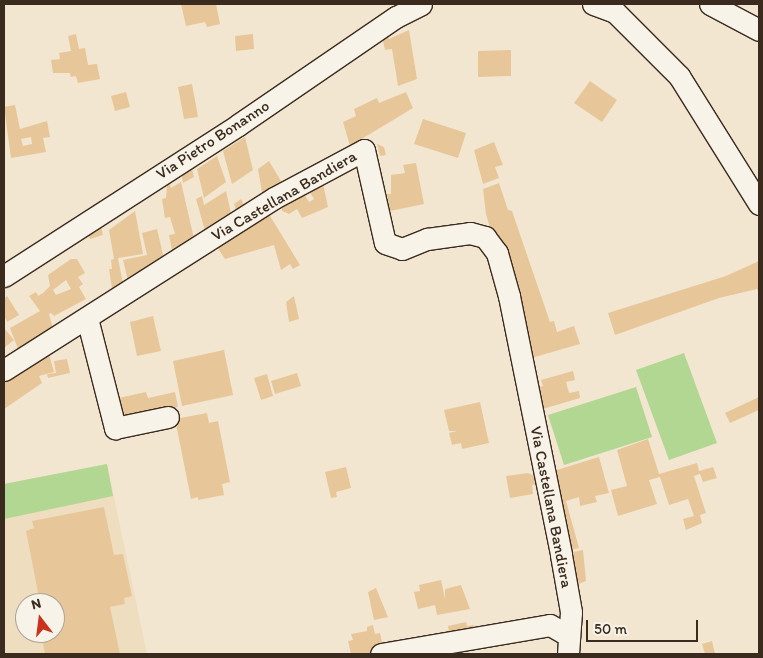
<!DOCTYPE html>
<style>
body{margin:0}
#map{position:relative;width:763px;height:658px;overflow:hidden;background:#f2e6d0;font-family:Itim,sans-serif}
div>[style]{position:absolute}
.built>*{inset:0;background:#efddc0}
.green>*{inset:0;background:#b2d792}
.building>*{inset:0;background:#e7c799}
.roads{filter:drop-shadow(1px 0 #3b2a1e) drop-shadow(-1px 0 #3b2a1e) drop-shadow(0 1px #3b2a1e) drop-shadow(0 -1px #3b2a1e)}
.minor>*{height:21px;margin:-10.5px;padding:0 10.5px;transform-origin:10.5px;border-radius:10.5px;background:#f7f3e8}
span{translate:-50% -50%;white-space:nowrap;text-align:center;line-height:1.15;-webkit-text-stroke:4px #f7f3e8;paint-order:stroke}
.street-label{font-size:16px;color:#3b2a1e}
.frame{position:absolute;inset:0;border:5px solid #3b2a1e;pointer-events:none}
.north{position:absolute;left:15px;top:593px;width:50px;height:50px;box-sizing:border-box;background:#f7f3e8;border:1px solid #aca397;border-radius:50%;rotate:345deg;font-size:14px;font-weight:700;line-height:20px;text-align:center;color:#3b2a1e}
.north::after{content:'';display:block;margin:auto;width:18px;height:22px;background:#c8321e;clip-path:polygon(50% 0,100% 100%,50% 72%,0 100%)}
.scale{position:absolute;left:586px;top:620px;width:112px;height:22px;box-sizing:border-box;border:2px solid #3b2a1e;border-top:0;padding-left:6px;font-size:15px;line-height:18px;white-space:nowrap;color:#3b2a1e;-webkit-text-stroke:4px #f7f3e8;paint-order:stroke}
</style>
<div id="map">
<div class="built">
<i style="clip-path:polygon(evenodd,107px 464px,147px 654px,4px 654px,4px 484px,107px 464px,25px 603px,55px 603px,55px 633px,25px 633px,25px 603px)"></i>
</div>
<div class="green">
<i style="clip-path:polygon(684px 353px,717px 443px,669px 460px,636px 370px)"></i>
<i style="clip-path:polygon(636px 387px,652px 437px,564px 465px,548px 415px)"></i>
<i style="clip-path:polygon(107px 464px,113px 496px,4px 519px,4px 484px)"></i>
</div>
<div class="building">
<i style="clip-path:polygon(181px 4px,216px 4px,220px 24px,207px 27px,205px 22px,186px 26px)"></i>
<i style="clip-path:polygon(409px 30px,417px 79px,398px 86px,392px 49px,385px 50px,382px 37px,387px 34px,389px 39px)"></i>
<i style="clip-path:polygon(76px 34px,79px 49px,85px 48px,88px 65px,97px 64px,100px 79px,78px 83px,76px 76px,71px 77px,70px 73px,53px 73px,51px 60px,60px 59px,59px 53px,71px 51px,68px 36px)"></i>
<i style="clip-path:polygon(253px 34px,254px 49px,236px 51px,235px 36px)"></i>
<i style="clip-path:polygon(511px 50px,511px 76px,478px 77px,478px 51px)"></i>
<i style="clip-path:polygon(590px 81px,617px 100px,602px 122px,574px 103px)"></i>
<i style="clip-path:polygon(192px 84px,198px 117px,184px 119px,178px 87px)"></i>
<i style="clip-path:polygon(126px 92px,130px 107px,115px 111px,111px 96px)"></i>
<i style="clip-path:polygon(406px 92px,413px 108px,350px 146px,343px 122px,356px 116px,354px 109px,377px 98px,379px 103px)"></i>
<i style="clip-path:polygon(evenodd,15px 105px,20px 129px,47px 121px,50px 137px,43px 138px,46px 152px,11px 158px,4px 107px,15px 105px,31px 137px,32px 144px,23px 146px,21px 139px,31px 137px)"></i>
<i style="clip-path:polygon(423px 119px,466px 133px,458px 158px,414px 144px)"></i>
<i style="clip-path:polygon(245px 137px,253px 170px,232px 184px,223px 151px)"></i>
<i style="clip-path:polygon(494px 142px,503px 165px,495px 167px,499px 178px,483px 184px,474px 150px)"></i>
<i style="clip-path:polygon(377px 144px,384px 147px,386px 155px,380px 156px)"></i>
<i style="clip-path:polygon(217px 156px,226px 182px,204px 198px,197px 169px)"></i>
<i style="clip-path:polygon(269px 161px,284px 186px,263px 198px,258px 169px)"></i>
<i style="clip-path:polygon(416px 163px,424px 204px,390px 211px,387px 194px,391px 194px,391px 175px,405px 173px,403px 165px)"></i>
<i style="clip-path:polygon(191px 164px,194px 177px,183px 183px,181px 171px)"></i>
<i style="clip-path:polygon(322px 179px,328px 207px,302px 218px,297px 209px,289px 214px,282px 211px,282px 203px,302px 191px,309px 202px,314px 199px,307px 188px)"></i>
<i style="clip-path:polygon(181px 182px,195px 243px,173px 256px,169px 235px,175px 234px,170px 217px,165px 218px,162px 199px,166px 198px,167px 185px,170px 184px,171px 188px)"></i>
<i style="clip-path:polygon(499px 183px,508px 210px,512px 211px,550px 322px,554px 321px,557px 332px,574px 326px,580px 344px,528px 359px,486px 214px,483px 189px)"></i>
<i style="clip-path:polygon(226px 191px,231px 213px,236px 210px,234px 204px,241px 199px,246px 209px,206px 234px,196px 199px,202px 196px,204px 205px)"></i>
<i style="clip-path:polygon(135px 211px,143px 254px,118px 258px,124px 289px,113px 295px,109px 269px,112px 269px,111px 260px,114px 259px,109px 230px)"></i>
<i style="clip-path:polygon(267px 211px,300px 265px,293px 269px,290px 264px,281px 270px,274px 245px,225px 259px,215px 244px)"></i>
<i style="clip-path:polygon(101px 226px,103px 235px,90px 239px,88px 235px)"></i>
<i style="clip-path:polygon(157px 229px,165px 263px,129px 285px,123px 260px,147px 255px,142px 233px)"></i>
<i style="clip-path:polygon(evenodd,71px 259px,77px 259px,85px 273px,78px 277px,83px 284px,79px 287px,86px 299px,54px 316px,51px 313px,49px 314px,54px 332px,20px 354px,10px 328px,40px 311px,29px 296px,36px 292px,38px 296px,43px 293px,50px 286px,48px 275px,71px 259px,66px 280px,71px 289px,56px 295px,53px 290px,66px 280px)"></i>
<i style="clip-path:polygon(759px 261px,759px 293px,757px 289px,719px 298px,615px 335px,608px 313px,726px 276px)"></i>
<i style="clip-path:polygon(7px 296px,19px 315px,7px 322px,4px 316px,4px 299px)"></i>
<i style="clip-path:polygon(294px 296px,299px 319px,289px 322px,286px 302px)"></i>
<i style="clip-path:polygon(153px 316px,161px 351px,137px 356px,130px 322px)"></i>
<i style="clip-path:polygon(4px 328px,14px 340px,4px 348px)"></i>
<i style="clip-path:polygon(224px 350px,233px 395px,182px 406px,173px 361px)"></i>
<i style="clip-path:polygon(49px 354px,54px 372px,39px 376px,42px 383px,4px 409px,4px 376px)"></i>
<i style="clip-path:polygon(67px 359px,70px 373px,48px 378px,47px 374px,56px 373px,54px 361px)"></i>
<i style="clip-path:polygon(573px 371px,575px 380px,566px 382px,569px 393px,579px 391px,580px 398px,536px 411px,530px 390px,543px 386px,541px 380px)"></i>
<i style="clip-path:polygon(297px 373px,301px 386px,275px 394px,271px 381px)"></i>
<i style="clip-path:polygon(267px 374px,273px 396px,261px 400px,254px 378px)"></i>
<i style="clip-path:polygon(146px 392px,148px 398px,175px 392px,178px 407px,126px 419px,119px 398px)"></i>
<i style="clip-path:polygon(759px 397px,759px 410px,730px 423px,725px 413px)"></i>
<i style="clip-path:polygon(480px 402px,489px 443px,462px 449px,461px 443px,452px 445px,449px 433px,457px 431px,449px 431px,444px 410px)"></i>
<i style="clip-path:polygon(207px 413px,209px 423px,218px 421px,230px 482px,222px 484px,224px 495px,198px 500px,198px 497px,191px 499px,175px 419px)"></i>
<i style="clip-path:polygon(648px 439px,659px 474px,697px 463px,699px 471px,713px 467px,717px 478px,703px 482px,700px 474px,694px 476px,706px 513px,700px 515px,702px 523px,686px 530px,683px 519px,694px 516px,688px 499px,669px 505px,660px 477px,649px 480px,657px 504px,618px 516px,611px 490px,627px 486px,617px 450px)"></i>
<i style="clip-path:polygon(599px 457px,609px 493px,595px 496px,597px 502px,580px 506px,579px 497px,566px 501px,579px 548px,562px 552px,547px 473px)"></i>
<i style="clip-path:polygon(346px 467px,351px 488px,336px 492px,337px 497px,331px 498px,325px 472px)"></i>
<i style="clip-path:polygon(528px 473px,536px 477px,538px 484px,532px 485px,533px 494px,510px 498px,506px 476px)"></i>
<i style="clip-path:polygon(104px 507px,114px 555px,123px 554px,132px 596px,124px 598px,125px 604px,110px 607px,120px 654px,45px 654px,41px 633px,55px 633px,55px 603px,40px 603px,26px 531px,34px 528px,32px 521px)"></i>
<i style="clip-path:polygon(583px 550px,586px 581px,569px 588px,563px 554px)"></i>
<i style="clip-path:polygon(441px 580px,445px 599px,445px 589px,461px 585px,470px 609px,437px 615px,435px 605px,418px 609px,414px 592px,420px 591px,419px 585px)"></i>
<i style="clip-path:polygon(376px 588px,388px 617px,374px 620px,368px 592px)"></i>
<i style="clip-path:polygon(466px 622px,467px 626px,474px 625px,475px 634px,450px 637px,448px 626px)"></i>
<i style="clip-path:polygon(373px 625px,375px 634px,380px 633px,384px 651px,388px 641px,394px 640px,401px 642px,405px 648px,378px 654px,351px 654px,348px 641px,353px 640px,351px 634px,367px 631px,367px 627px)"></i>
<i style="clip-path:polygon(712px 641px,715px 654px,705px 654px,702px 644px)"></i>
</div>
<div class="roads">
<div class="minor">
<i style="left:593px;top:4px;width:23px;rotate:20deg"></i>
<i style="left:615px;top:12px;width:91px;rotate:45deg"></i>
<i style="left:679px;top:76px;width:151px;rotate:58deg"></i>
<i style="left:710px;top:4px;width:55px;rotate:28deg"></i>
<i style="left:4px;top:276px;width:278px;rotate:-32.8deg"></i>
<i style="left:238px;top:125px;width:191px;rotate:-34.4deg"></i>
<i style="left:396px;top:17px;width:28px;rotate:-27deg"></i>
<i style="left:87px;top:318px;width:114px;rotate:75.7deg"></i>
<i style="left:115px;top:428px;width:54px;rotate:-11.7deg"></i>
<i style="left:4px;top:370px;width:320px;rotate:-32.5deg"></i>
<i style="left:274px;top:198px;width:102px;rotate:-28.1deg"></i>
<i style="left:364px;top:150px;width:95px;rotate:77.3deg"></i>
<i style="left:385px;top:243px;width:18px;rotate:19deg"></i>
<i style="left:402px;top:249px;width:27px;rotate:-22deg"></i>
<i style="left:427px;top:239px;width:43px;rotate:-7.9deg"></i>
<i style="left:470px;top:233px;width:16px;rotate:15deg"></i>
<i style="left:485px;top:237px;width:20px;rotate:53deg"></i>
<i style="left:497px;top:253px;width:45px;rotate:74.4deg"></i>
<i style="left:509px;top:296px;width:264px;rotate:78.6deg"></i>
<i style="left:561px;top:555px;width:58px;rotate:80deg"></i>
<i style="left:571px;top:612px;width:42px;rotate:94.1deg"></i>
<i style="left:381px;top:654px;width:171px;rotate:-9.7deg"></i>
<i style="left:550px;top:625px;width:22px;rotate:30deg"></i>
</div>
</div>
<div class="street-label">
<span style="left:213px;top:140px;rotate:-33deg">Via Pietro Bonanno</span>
<span style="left:284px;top:196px;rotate:-30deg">Via Castellana Bandiera</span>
<span style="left:551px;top:507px;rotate:79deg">Via Castellana Bandiera</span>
</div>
<div class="frame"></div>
<div class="north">N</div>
<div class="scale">50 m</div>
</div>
